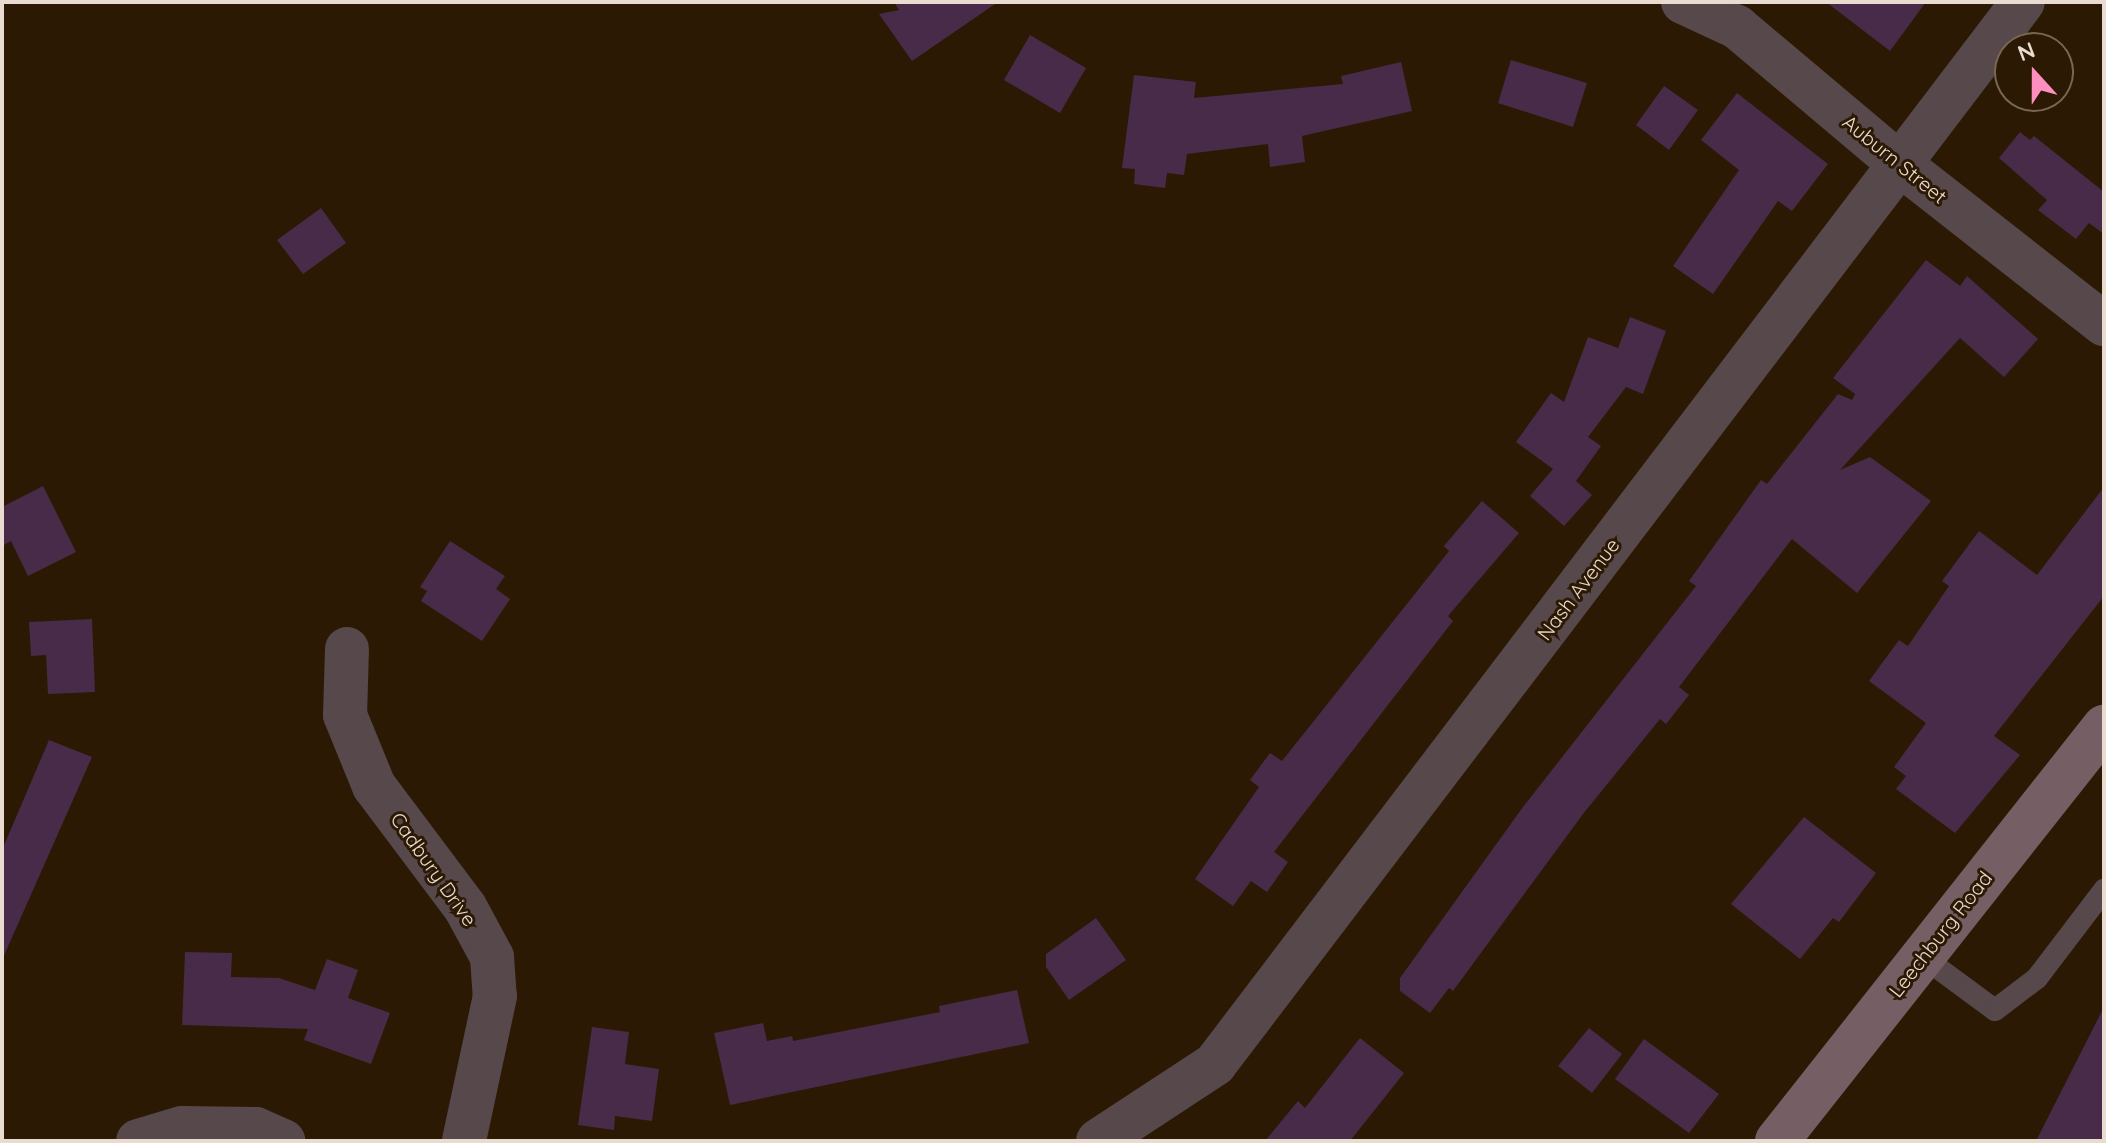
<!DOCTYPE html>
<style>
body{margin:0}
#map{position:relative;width:2106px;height:1143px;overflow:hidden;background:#2c1904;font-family:Quicksand,sans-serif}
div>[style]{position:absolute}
.building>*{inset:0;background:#472b48}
.lane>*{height:22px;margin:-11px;padding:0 11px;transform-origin:11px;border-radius:11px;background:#56484b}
.street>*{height:44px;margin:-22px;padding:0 22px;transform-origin:22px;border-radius:22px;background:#56484b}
.secondary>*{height:44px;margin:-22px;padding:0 22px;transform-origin:22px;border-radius:22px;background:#765f64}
span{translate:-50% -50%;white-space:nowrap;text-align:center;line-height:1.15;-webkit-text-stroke:6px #2c1904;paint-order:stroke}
.street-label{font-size:20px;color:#e9dbcf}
.frame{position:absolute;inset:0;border:4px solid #e9dbcf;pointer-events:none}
.north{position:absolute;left:1994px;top:32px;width:80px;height:80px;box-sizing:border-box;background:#2c1904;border:2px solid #786755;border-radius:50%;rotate:339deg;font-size:22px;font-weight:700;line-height:32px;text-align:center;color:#e9dbcf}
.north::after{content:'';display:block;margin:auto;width:28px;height:36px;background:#fd8ebf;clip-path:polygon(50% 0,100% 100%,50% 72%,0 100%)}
</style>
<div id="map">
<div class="building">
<i style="clip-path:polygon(894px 2px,998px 2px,912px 61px,879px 14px,899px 10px)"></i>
<i style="clip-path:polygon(1826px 2px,1926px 2px,1890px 51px)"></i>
<i style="clip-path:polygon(1030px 35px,1086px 68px,1060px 113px,1004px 80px)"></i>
<i style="clip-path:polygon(1511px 60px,1587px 83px,1573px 127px,1498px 103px)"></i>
<i style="clip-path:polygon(1401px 62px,1412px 111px,1302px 136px,1305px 162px,1270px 167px,1268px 144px,1187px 154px,1184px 175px,1167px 173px,1165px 188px,1134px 184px,1135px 169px,1122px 168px,1134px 75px,1196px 82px,1194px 98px,1343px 84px,1341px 76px)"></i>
<i style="clip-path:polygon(1664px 86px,1698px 110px,1669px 150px,1636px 125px)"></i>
<i style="clip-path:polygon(1737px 93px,1828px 164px,1792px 211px,1778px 201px,1713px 294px,1673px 266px,1739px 170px,1701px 140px)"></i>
<i style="clip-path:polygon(2020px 132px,2030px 140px,2034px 136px,2104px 192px,2104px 234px,2089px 223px,2076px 239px,2038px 210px,2047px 200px,1999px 158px)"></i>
<i style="clip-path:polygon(321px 208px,346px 243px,303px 274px,277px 240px)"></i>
<i style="clip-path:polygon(1926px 260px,1960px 286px,1967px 276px,2038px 339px,2004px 377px,1960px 338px,1840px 470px,1870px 457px,1931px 501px,1857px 593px,1792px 539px,1679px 687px,1689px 695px,1666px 724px,1660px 719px,1583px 814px,1453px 991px,1449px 988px,1430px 1013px,1400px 991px,1400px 978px,1523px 807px,1696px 586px,1689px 581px,1761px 480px,1767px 484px,1838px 394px,1852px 400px,1855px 394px,1833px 378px)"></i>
<i style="clip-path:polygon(1630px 317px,1666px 331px,1643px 394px,1626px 387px,1588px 437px,1601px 446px,1576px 481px,1592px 495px,1564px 526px,1530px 496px,1553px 469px,1516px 442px,1551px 393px,1564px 402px,1588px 337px,1618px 348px)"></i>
<i style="clip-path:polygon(43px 486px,76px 552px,28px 576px,11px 541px,2px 546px,2px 507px)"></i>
<i style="clip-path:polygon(2104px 487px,2104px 596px,1994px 736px,2020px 755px,1955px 833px,1896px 789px,1906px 776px,1894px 767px,1926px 723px,1869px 681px,1899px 640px,1908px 646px,1949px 586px,1942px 581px,1979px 531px,2037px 575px)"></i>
<i style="clip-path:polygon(1482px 501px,1519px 533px,1448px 616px,1453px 621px,1274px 852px,1288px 862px,1267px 892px,1251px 881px,1233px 906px,1195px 879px,1259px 787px,1250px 780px,1270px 753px,1282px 761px,1449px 551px,1444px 546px)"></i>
<i style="clip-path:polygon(450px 541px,505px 576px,496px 589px,510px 599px,482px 641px,421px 601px,427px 591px,420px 587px)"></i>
<i style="clip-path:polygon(92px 619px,95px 692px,48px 694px,46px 655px,31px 656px,29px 622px)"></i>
<i style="clip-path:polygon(49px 740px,92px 757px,2px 960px,2px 850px)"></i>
<i style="clip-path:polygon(1804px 817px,1876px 873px,1839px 922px,1833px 918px,1800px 959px,1731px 904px)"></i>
<i style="clip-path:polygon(1096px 918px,1126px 960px,1069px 1000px,1046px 967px,1046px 954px)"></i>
<i style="clip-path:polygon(185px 952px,232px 953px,231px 977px,279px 978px,315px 990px,327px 959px,358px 970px,348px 998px,390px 1013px,371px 1064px,304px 1040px,308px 1029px,182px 1025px)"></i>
<i style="clip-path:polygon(1017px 990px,1029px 1043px,730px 1105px,714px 1033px,763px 1023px,767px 1041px,792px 1036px,793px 1041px,940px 1012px,939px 1006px)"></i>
<i style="clip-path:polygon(2104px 1007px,2104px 1141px,2036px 1141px)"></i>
<i style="clip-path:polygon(592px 1027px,629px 1032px,625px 1064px,659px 1069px,652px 1121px,615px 1116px,614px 1130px,578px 1125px)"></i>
<i style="clip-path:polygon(1589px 1028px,1622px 1054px,1592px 1093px,1558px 1066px)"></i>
<i style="clip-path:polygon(1360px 1038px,1404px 1073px,1350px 1141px,1265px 1141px,1298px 1101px,1305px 1108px)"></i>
<i style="clip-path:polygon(1644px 1039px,1719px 1094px,1689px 1133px,1615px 1079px)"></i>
</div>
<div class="lane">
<i style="left:1923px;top:957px;width:89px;rotate:36.4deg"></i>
<i style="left:1995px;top:1010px;width:53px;rotate:-37.3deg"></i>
<i style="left:2037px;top:978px;width:111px;rotate:-52.7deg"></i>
</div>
<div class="street">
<i style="left:1683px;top:2px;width:60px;rotate:24.8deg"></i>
<i style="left:1737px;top:27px;width:214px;rotate:40.1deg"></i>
<i style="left:1901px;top:165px;width:258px;rotate:38.1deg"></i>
<i style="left:347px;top:649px;width:66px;rotate:91.7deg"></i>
<i style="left:345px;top:715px;width:77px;rotate:67.8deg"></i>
<i style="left:374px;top:786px;width:151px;rotate:53.1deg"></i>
<i style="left:465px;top:907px;width:57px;rotate:61.6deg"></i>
<i style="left:492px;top:957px;width:39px;rotate:86deg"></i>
<i style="left:495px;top:996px;width:148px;rotate:102.1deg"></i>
<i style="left:138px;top:1141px;width:46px;rotate:-16.5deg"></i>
<i style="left:182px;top:1128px;width:74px;rotate:0.8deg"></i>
<i style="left:256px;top:1129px;width:30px;rotate:24deg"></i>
<i style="left:1098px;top:1141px;width:140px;rotate:-33.3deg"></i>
<i style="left:1215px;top:1064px;width:1334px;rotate:-52.74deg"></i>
</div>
<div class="secondary">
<i style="left:1777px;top:1141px;width:528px;rotate:-51.7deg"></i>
</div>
<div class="street-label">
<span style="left:1895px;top:159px;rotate:39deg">Auburn Street</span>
<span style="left:1578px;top:589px;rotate:-53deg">Nash Avenue</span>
<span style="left:434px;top:869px;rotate:55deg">Cadbury Drive</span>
<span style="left:1940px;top:934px;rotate:-52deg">Leechburg Road</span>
</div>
<div class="frame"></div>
<div class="north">N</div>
</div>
